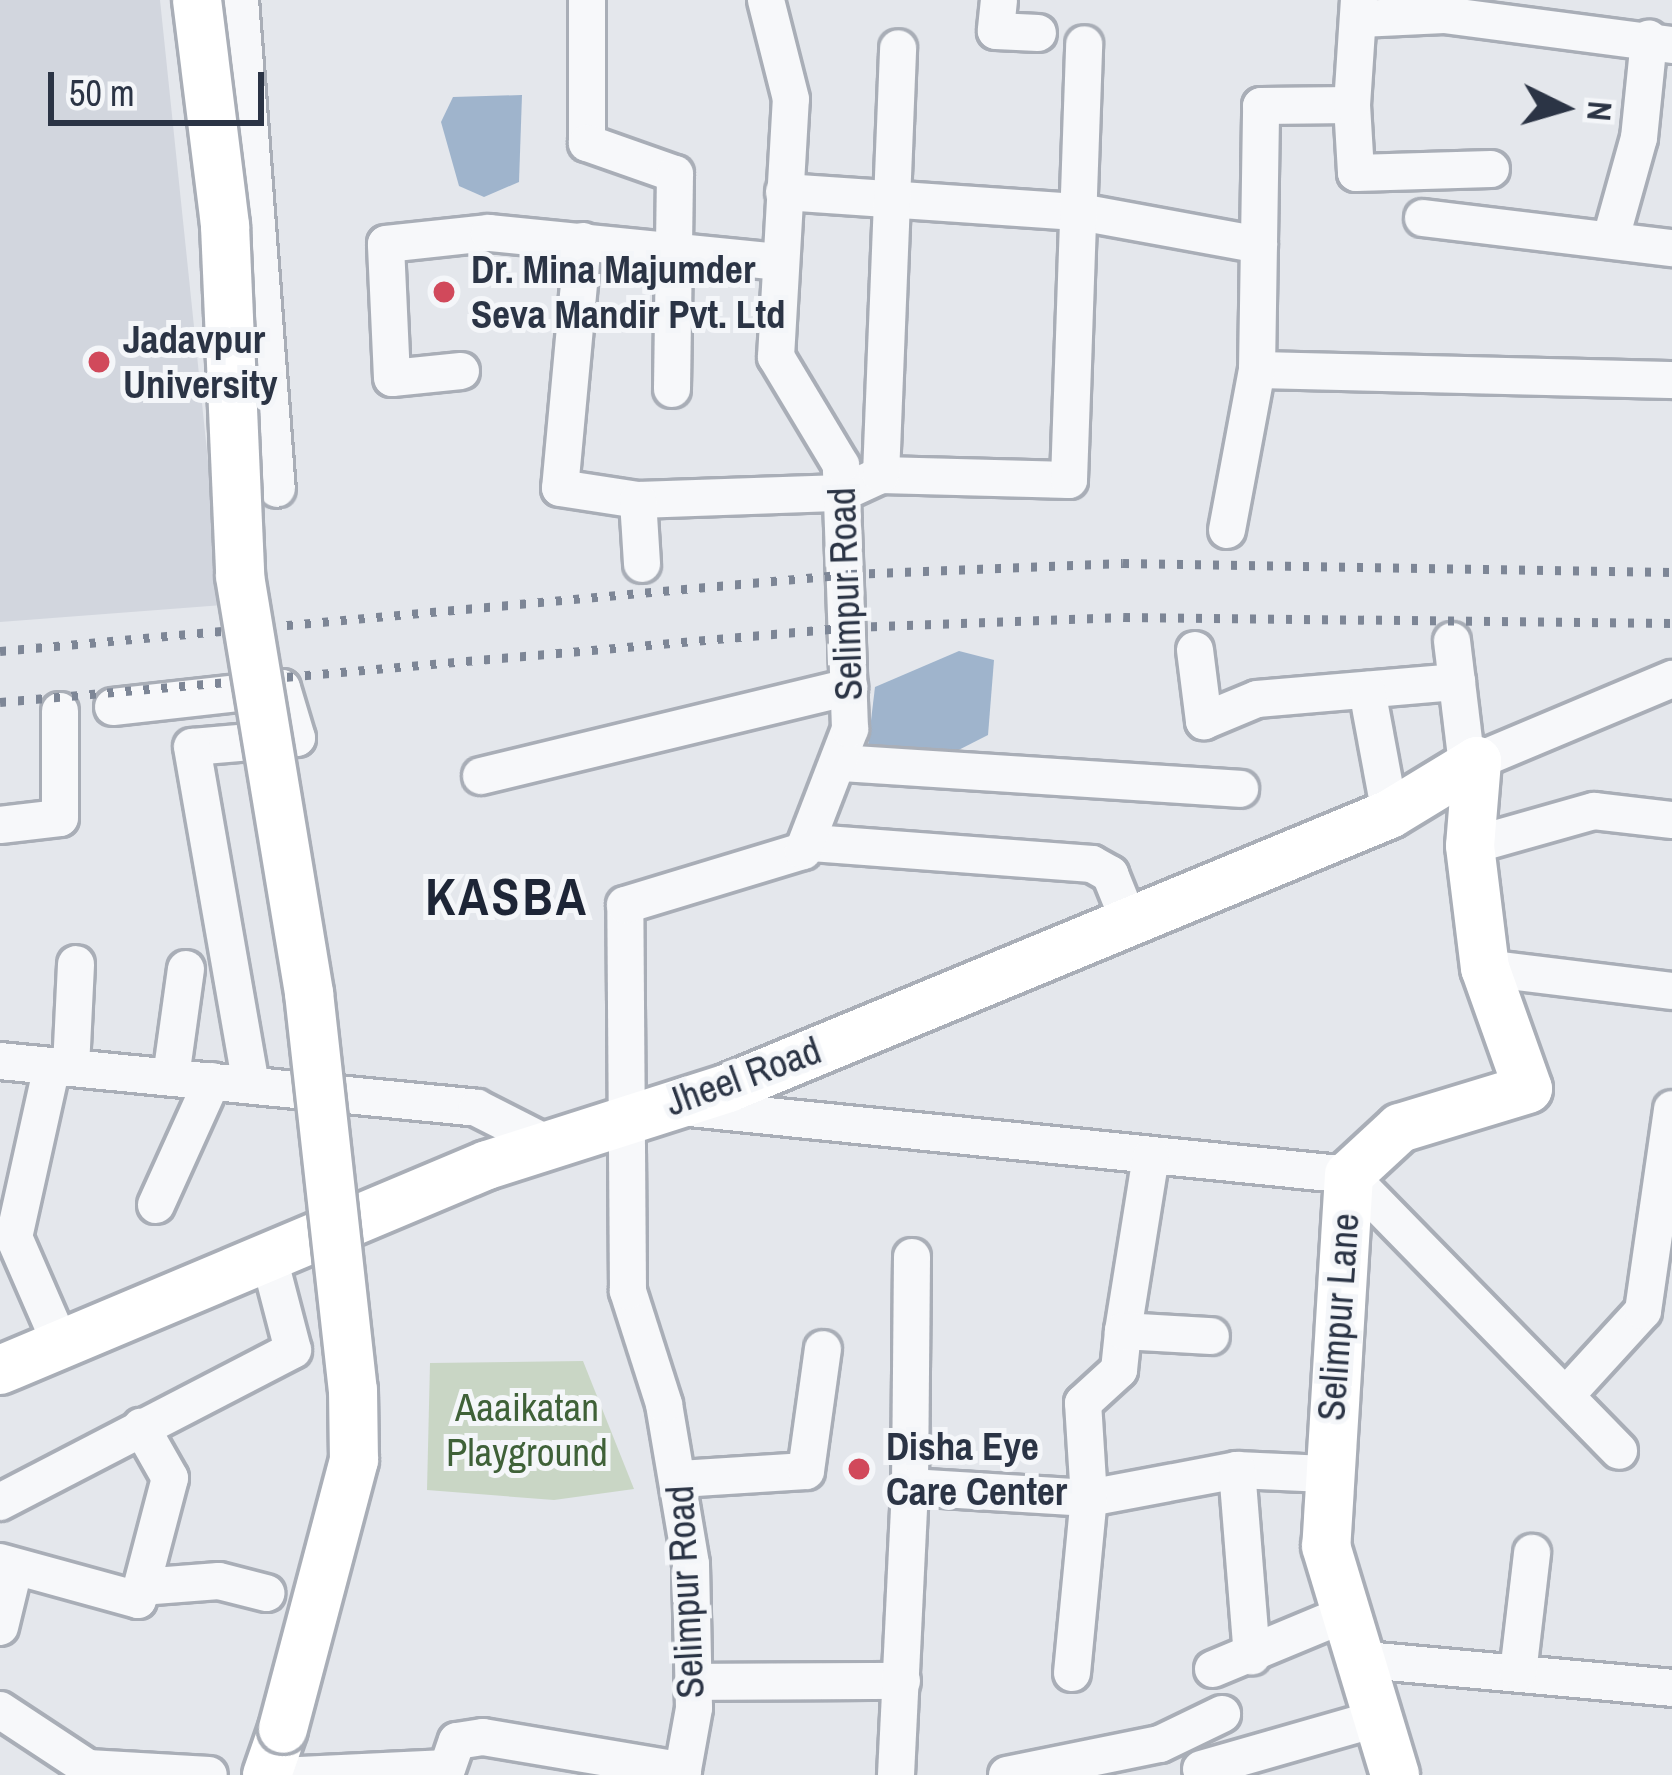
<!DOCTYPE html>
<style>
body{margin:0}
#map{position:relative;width:1672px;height:1775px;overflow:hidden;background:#e4e7ec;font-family:"Archivo Narrow",sans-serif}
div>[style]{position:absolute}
.built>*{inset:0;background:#d2d6de}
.green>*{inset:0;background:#c9d6c5}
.water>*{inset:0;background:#9fb4cc}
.roads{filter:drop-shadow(3px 0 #a9aeb7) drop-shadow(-3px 0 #a9aeb7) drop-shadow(0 3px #a9aeb7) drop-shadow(0 -3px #a9aeb7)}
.street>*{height:36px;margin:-18px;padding:0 18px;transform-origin:18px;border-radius:18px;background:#f7f8fa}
.secondary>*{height:48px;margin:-24px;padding:0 24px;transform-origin:24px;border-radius:24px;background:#fff}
.rail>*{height:9px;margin-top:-4.5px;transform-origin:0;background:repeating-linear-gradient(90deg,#7d8696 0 6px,transparent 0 18px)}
.bridges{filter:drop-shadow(3px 0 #a9aeb7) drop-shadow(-3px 0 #a9aeb7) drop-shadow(0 3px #a9aeb7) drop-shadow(0 -3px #a9aeb7)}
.secondary-bridge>*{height:48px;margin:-24px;padding:0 24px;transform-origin:24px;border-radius:24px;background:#fff}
.dots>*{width:33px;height:33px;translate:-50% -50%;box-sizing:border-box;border:6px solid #f4f6f9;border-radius:50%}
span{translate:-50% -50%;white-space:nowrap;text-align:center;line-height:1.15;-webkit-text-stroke:10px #f4f6f9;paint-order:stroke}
.poi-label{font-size:39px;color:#2b3445;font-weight:700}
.left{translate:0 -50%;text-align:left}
.street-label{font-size:39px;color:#2b3445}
.park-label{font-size:39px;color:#3f6138}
.district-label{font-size:51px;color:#1d2536;font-weight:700;letter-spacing:3px}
.north{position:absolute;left:1504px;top:48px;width:120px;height:120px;-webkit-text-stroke:9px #f4f6f9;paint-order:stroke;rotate:95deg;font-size:33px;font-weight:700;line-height:48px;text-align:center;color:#2b3445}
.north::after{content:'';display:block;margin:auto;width:42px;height:54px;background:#2b3445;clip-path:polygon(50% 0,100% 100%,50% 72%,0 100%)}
.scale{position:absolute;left:48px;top:72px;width:216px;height:54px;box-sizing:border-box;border:6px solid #2b3445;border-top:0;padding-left:15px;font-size:36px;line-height:42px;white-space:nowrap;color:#2b3445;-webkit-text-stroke:9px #f4f6f9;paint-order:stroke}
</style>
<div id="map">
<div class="built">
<i style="clip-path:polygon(0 0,160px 0,223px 605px,0 622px)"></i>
</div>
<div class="green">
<i style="clip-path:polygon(583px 1361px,634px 1489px,554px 1500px,427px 1490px,430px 1363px)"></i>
</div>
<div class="water">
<i style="clip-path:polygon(522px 95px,519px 182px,484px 197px,459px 186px,441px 122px,453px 97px)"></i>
<i style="clip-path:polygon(959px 651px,994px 660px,988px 735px,931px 764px,867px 754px,875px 687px)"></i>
</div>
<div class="roads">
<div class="street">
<i style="left:240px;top:0;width:490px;rotate:85.7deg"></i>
<i style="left:587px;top:0;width:143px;rotate:90deg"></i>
<i style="left:587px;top:143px;width:93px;rotate:19.4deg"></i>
<i style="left:675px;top:174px;width:215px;rotate:90.8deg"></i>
<i style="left:999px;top:0;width:31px;rotate:96deg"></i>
<i style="left:996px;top:31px;width:42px;rotate:2.7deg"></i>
<i style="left:1441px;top:0;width:15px;rotate:79deg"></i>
<i style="left:1444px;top:15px;width:230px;rotate:7.5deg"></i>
<i style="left:1360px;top:19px;width:84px;rotate:-2.7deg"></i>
<i style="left:1352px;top:105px;width:68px;rotate:86.6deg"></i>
<i style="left:1356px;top:173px;width:135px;rotate:-1.7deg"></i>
<i style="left:784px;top:192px;width:297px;rotate:3.9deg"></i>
<i style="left:1080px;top:212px;width:182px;rotate:10.4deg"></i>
<i style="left:1423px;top:218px;width:251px;rotate:6.9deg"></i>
<i style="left:1611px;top:238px;width:104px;rotate:-74.4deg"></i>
<i style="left:1639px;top:138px;width:100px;rotate:-84.2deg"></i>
<i style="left:583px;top:241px;width:248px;rotate:95.3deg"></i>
<i style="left:560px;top:488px;width:79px;rotate:8.7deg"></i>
<i style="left:638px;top:500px;width:204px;rotate:-2deg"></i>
<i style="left:842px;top:493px;width:43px;rotate:-24.8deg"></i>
<i style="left:881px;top:475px;width:188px;rotate:1.5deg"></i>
<i style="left:1069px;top:480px;width:436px;rotate:-88deg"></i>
<i style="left:1257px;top:370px;width:415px;rotate:1.4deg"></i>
<i style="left:461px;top:371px;width:69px;rotate:174.2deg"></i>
<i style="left:392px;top:378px;width:134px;rotate:-92.6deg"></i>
<i style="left:386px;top:244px;width:104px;rotate:-6.1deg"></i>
<i style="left:489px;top:233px;width:290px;rotate:5.7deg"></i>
<i style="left:881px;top:475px;width:427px;rotate:-87.7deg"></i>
<i style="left:638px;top:500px;width:64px;rotate:86.4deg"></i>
<i style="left:1227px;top:530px;width:163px;rotate:-79.4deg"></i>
<i style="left:1257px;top:370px;width:264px;rotate:-89.1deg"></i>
<i style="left:1261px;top:106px;width:91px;rotate:-0.6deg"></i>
<i style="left:1352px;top:105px;width:105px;rotate:-86.2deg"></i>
<i style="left:1452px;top:641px;width:125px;rotate:83.1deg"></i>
<i style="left:1195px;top:650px;width:72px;rotate:82.8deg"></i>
<i style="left:1204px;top:721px;width:57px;rotate:-22.5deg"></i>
<i style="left:1257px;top:699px;width:201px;rotate:-4.9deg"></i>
<i style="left:1367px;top:690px;width:126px;rotate:79.5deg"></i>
<i style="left:113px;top:707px;width:170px;rotate:-6.4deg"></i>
<i style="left:282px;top:688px;width:52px;rotate:73.3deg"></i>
<i style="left:297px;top:738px;width:105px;rotate:175.1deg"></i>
<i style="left:192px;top:747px;width:343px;rotate:80.1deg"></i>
<i style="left:1477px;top:761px;width:212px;rotate:-22.8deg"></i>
<i style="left:841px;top:763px;width:400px;rotate:3.7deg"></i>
<i style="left:481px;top:776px;width:379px;rotate:-13.6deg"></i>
<i style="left:0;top:825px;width:60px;rotate:-6.7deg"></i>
<i style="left:60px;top:818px;width:107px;rotate:-90deg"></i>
<i style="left:812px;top:843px;width:281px;rotate:4.3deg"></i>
<i style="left:1092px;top:864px;width:21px;rotate:29deg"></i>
<i style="left:1110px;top:874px;width:45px;rotate:68deg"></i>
<i style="left:1470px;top:846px;width:129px;rotate:-15.8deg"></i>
<i style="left:1594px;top:811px;width:79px;rotate:6.6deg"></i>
<i style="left:1485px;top:968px;width:188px;rotate:7deg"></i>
<i style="left:0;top:1061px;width:479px;rotate:5.6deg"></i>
<i style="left:477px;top:1108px;width:77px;rotate:26.9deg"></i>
<i style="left:52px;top:1066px;width:175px;rotate:102.5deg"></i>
<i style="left:14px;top:1237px;width:116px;rotate:66.5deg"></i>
<i style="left:71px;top:1067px;width:103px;rotate:-87.2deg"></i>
<i style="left:171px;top:1077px;width:109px;rotate:-82.1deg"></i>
<i style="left:680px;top:1107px;width:672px;rotate:5.8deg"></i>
<i style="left:1349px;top:1175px;width:386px;rotate:45.6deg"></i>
<i style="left:156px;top:1205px;width:136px;rotate:-65.7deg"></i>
<i style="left:912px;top:1257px;width:230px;rotate:90.5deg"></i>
<i style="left:910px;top:1487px;width:179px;rotate:3.5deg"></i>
<i style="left:1089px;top:1498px;width:151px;rotate:-10.7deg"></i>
<i style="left:1237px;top:1470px;width:89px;rotate:2.6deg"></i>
<i style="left:1123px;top:1331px;width:177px;rotate:-80.9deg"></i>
<i style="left:1568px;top:1393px;width:111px;rotate:-47.6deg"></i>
<i style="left:1643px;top:1311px;width:204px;rotate:-81.8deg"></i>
<i style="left:1237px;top:1470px;width:187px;rotate:85.4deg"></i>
<i style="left:680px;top:1479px;width:126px;rotate:-3.6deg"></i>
<i style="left:806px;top:1471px;width:123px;rotate:-82.1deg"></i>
<i style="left:0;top:1502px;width:330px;rotate:-27.4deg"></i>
<i style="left:293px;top:1350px;width:99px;rotate:-104.6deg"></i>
<i style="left:0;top:1562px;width:143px;rotate:15.4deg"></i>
<i style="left:138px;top:1600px;width:126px;rotate:-75.3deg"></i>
<i style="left:170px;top:1478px;width:59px;rotate:-119.6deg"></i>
<i style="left:141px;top:1587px;width:78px;rotate:-4.4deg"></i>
<i style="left:219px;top:1581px;width:49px;rotate:14.3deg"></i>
<i style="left:0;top:1627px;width:60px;rotate:-76.4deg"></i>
<i style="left:1366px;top:1660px;width:307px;rotate:5.2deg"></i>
<i style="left:1213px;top:1669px;width:141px;rotate:-22.6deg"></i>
<i style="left:1072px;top:1673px;width:176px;rotate:-84.5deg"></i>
<i style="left:1089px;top:1498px;width:95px;rotate:-93.6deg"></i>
<i style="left:1083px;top:1403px;width:49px;rotate:-42.5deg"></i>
<i style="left:1119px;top:1370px;width:39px;rotate:-84deg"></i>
<i style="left:1123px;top:1331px;width:88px;rotate:3.3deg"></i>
<i style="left:1518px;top:1673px;width:121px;rotate:-83.3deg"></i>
<i style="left:693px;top:1682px;width:209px;rotate:-0.3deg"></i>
<i style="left:0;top:1710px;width:105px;rotate:33.4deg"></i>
<i style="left:88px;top:1768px;width:121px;rotate:3.3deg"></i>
<i style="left:1201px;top:1769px;width:188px;rotate:-16deg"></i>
<i style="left:300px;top:1775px;width:147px;rotate:-2.7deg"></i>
<i style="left:445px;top:1775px;width:36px;rotate:-71deg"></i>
<i style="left:457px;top:1741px;width:26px;rotate:-9deg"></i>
<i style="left:483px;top:1737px;width:203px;rotate:9.6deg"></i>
<i style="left:682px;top:1775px;width:68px;rotate:-79.8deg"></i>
<i style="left:694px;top:1708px;width:144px;rotate:-91.2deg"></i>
<i style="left:691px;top:1564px;width:162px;rotate:-99.6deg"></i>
<i style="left:664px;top:1404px;width:119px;rotate:-107.7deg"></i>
<i style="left:628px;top:1291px;width:386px;rotate:-90.4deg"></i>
<i style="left:625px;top:905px;width:186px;rotate:-16.9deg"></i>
<i style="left:803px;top:851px;width:131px;rotate:-68.9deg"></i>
<i style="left:850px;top:729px;width:264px;rotate:-92deg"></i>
<i style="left:841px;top:465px;width:126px;rotate:-121deg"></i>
<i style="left:776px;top:357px;width:258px;rotate:-86.7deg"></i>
<i style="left:791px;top:99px;width:102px;rotate:-104.2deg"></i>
<i style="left:896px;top:1775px;width:288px;rotate:-87.2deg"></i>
<i style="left:1007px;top:1775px;width:156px;rotate:-11.5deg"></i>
<i style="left:1160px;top:1744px;width:69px;rotate:-25.8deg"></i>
</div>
<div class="secondary">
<i style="left:0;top:1370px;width:528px;rotate:-22.83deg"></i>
<i style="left:487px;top:1165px;width:253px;rotate:-17.7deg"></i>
<i style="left:728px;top:1088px;width:716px;rotate:-22.48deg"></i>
<i style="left:1390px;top:814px;width:102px;rotate:-31.3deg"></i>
<i style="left:1477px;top:761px;width:85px;rotate:94.7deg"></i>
<i style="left:1470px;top:846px;width:123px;rotate:83deg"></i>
<i style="left:1485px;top:968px;width:128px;rotate:70.4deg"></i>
<i style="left:1528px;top:1089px;width:134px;rotate:163.1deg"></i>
<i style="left:1400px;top:1128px;width:69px;rotate:137.3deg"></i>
<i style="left:1349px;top:1175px;width:372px;rotate:93.5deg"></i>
<i style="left:1326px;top:1546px;width:239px;rotate:73.2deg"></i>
<i style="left:267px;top:1775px;width:49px;rotate:-70.8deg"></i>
</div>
</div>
<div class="rail">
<i style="left:0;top:651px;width:854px;rotate:-5.17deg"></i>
<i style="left:851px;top:574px;width:272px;rotate:-2.3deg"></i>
<i style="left:1123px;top:563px;width:549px;rotate:0.94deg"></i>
<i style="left:0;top:702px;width:856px;rotate:-5.02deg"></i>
<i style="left:853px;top:627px;width:271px;rotate:-2.1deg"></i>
<i style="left:1124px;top:617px;width:548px;rotate:0.63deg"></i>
</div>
<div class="bridges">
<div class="secondary-bridge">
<i style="left:197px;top:0;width:228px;rotate:82.9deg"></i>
<i style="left:225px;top:226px;width:350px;rotate:87.5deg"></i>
<i style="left:240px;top:576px;width:423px;rotate:80.6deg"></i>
<i style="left:309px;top:993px;width:399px;rotate:83.7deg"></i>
<i style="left:353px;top:1390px;width:70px;rotate:89.2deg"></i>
<i style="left:354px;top:1460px;width:278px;rotate:104.8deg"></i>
</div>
</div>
<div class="dots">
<i style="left:444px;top:292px;background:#d1495b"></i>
<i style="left:99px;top:362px;background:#d1495b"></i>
<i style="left:859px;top:1469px;background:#d1495b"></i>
</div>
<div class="poi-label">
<span class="left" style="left:471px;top:292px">Dr. Mina Majumder<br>Seva Mandir Pvt. Ltd</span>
<span class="left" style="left:123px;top:362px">Jadavpur<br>University</span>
<span class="left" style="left:886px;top:1469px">Disha Eye<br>Care Center</span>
</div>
<div class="street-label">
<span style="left:845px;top:594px;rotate:-92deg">Selimpur Road</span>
<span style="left:743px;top:1076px;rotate:-20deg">Jheel Road</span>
<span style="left:1338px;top:1317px;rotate:-86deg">Selimpur Lane</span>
<span style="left:685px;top:1592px;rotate:-93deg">Selimpur Road</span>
</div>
<div class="park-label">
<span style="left:527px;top:1430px">Aaaikatan<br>Playground</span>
</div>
<div class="district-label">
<span style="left:507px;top:897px">KASBA</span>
</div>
<div class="north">N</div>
<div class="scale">50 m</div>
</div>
